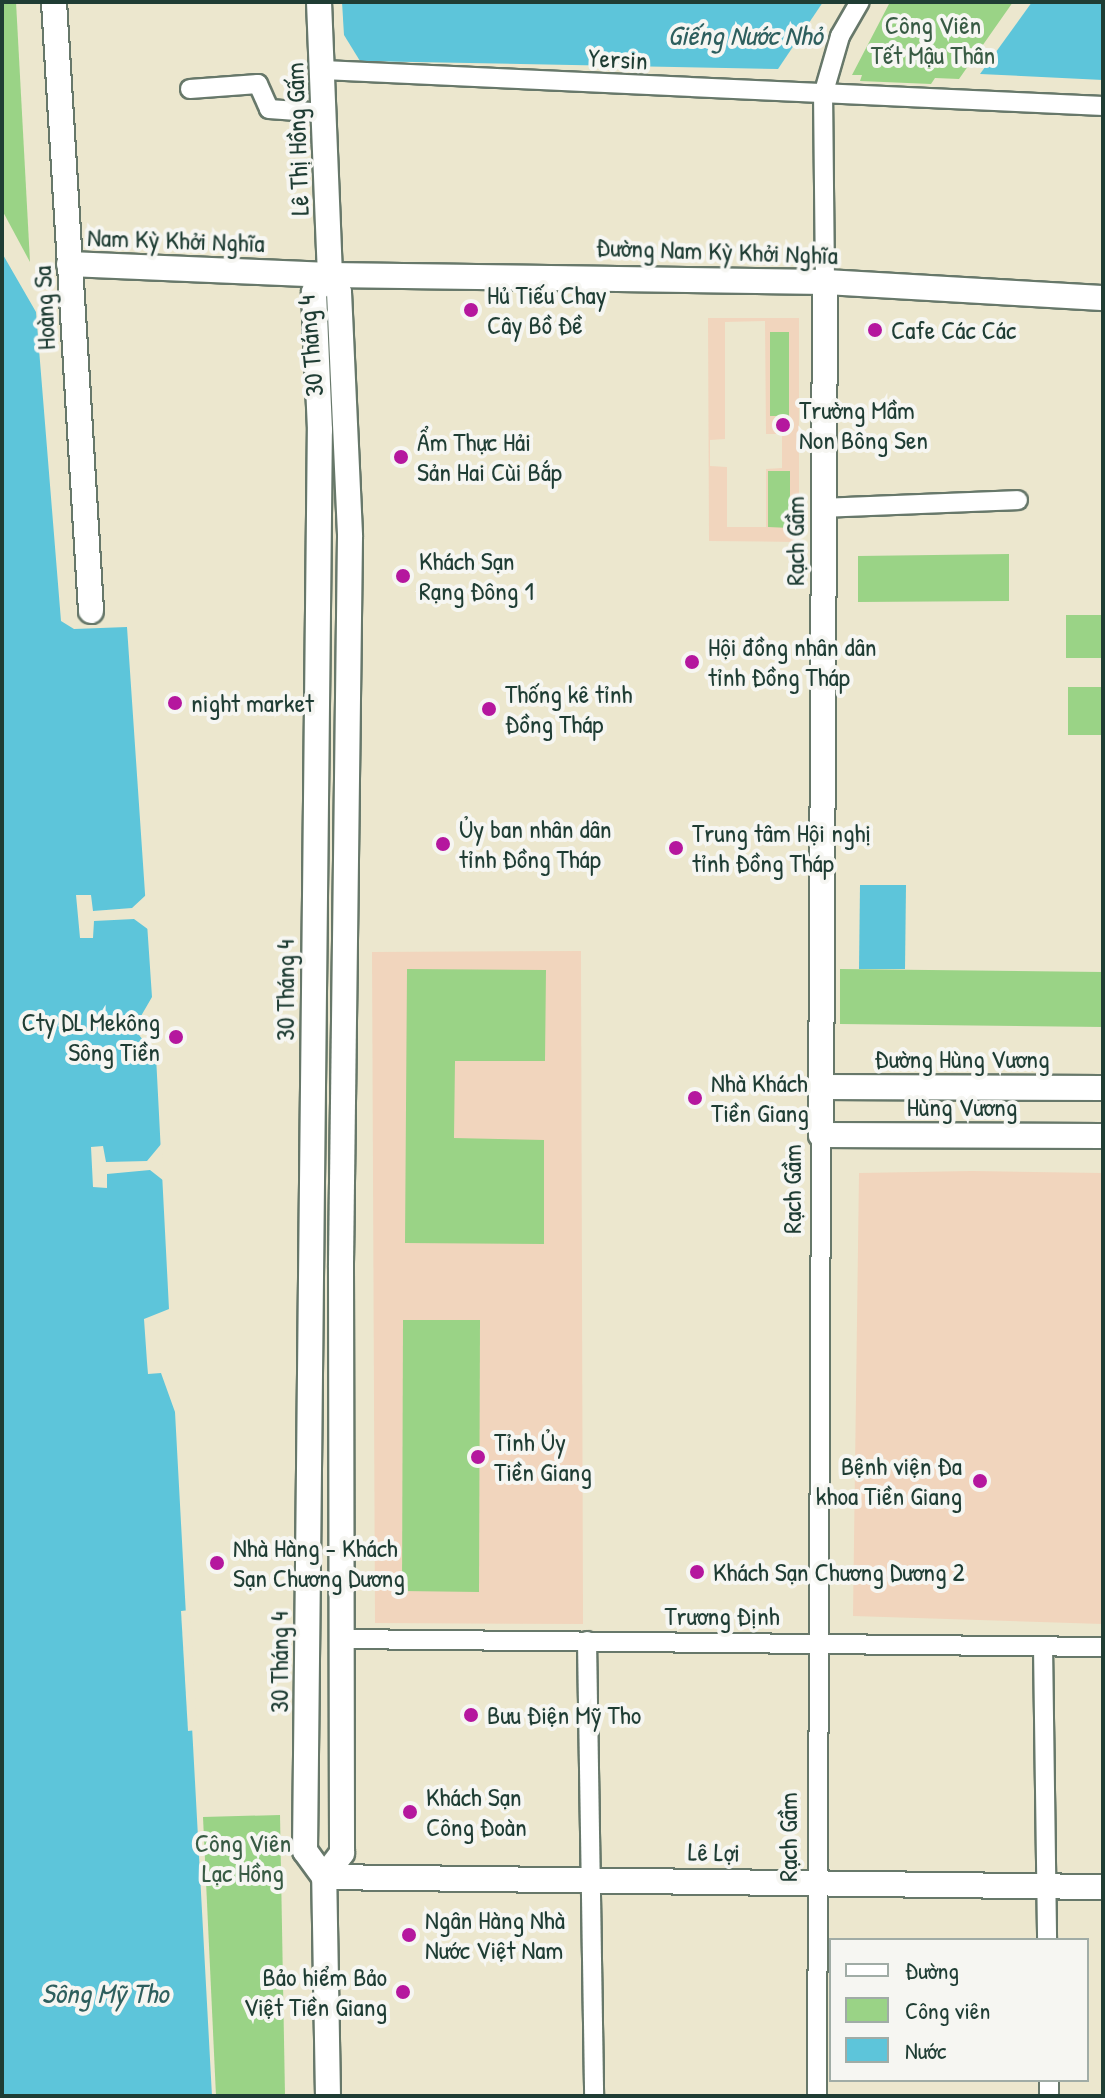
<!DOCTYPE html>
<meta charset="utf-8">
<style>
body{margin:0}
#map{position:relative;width:1105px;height:2098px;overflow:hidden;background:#ece7ce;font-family:"Patrick Hand",sans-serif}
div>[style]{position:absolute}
.built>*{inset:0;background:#f1d5bd}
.green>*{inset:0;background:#9ad386}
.water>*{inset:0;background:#5dc5da}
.pier>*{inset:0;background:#ece7ce}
.roads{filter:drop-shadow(2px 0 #67786a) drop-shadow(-2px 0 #67786a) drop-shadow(0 2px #67786a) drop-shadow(0 -2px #67786a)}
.minor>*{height:18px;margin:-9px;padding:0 9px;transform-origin:9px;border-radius:9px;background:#fff}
.major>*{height:24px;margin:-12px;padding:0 12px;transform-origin:12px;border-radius:12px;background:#fff}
.dots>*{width:22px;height:22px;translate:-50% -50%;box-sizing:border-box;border:4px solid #f6f6f2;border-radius:50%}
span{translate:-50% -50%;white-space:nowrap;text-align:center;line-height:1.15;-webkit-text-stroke:8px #f6f6f2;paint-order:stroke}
.park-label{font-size:26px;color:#385b44}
.street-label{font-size:26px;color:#1f3d34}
.poi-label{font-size:26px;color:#1f3d34}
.left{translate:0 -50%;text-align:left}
.right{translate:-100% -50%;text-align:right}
.water-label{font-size:28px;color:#2e5f5e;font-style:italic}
.frame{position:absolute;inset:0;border:4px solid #1f3d34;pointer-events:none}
.legend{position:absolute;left:829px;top:1938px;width:260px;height:144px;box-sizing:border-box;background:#f6f6f2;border:2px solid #a0aca6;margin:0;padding:10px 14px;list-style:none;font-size:24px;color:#1f3d34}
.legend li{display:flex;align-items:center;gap:16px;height:40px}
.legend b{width:40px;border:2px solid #a0aca6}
</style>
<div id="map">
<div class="built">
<i style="clip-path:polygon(evenodd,708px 318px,799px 318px,799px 542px,709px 541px,708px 318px,765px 321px,766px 434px,782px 434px,782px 468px,766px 469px,766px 527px,727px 527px,727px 467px,710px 466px,710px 440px,725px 439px,725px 322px,765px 321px)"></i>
<i style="clip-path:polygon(581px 951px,583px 1624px,375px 1623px,372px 952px)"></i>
<i style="clip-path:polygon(972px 1171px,1103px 1173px,1103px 1624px,853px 1616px,859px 1173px)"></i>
</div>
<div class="green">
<i style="clip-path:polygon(2px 2px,16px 2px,30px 262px,2px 210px)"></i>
<i style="clip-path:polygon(890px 2px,1013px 2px,959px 79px,935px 78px,931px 84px,860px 81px,862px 75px,852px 75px)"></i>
<i style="clip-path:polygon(770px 332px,789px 332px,789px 416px,770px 416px)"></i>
<i style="clip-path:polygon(768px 471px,790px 471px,790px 528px,768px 527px)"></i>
<i style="clip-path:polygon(1009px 554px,1009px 601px,858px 602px,858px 556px)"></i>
<i style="clip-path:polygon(1066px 615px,1103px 615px,1103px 658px,1066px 658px)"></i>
<i style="clip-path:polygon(1068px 687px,1103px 687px,1103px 735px,1068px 735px)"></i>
<i style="clip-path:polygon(407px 969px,546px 970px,545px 1061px,455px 1061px,454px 1138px,544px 1140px,544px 1244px,405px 1243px)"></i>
<i style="clip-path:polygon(840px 969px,1103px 972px,1103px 1027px,840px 1024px)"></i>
<i style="clip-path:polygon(403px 1320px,480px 1320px,479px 1592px,402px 1591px)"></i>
<i style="clip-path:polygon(280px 1815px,285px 2096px,216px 2096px,203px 1817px)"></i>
</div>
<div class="water">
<i style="clip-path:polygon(342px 2px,823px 2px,778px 69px,360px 61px,344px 35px)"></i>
<i style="clip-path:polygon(1032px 2px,1103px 2px,1103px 80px,980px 74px)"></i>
<i style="clip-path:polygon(2px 253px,36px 312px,61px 621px,74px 629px,127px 627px,152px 997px,137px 1023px,139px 1035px,156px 1056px,169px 1309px,144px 1319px,147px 1362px,148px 1374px,161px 1373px,175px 1412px,212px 2096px,2px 2096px)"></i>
<i style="clip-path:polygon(860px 885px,906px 885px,905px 969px,859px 969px)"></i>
</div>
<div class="pier">
<i style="clip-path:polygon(76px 895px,91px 895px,93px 911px,132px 908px,146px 895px,149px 930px,134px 919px,94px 921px,93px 938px,80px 938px)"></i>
<i style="clip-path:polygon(162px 1143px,164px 1181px,150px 1170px,107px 1174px,107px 1188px,93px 1187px,91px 1147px,103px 1146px,106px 1162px,147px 1161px)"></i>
<i style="clip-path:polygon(190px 1610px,197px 1730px,188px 1731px,181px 1611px)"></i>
</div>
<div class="roads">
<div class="minor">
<i style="left:323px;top:70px;width:781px;rotate:2.64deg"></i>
<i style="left:190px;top:89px;width:68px;rotate:-4.2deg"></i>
<i style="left:258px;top:84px;width:27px;rotate:66deg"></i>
<i style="left:269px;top:109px;width:56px;rotate:4.1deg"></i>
<i style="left:825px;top:282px;width:187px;rotate:-90.6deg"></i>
<i style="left:823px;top:95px;width:61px;rotate:-73.9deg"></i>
<i style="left:840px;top:36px;width:39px;rotate:-60deg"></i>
<i style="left:823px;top:508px;width:195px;rotate:-2.3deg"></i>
<i style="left:340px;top:1639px;width:763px;rotate:0.6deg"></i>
<i style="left:587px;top:1641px;width:455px;rotate:89.1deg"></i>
<i style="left:1043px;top:1646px;width:294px;rotate:89.2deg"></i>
<i style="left:1049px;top:2080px;width:16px;rotate:90deg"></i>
<i style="left:817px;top:2096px;width:961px;rotate:-89.76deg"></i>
</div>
<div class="major">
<i style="left:54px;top:2px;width:610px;rotate:86.52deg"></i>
<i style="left:319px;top:2px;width:273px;rotate:87.7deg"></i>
<i style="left:330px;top:275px;width:19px;rotate:62deg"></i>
<i style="left:339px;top:292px;width:245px;rotate:87.4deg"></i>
<i style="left:350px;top:537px;width:730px;rotate:90.71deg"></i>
<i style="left:341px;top:1267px;width:586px;rotate:89.9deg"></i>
<i style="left:342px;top:1853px;width:30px;rotate:127deg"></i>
<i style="left:69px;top:264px;width:261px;rotate:2.4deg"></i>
<i style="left:330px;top:275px;width:495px;rotate:0.8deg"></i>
<i style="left:825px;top:282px;width:278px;rotate:3.3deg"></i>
<i style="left:825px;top:282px;width:853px;rotate:90.27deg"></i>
<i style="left:821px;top:1135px;width:282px;rotate:0.2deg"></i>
<i style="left:821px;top:1087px;width:282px;rotate:0.2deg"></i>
<i style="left:324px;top:1877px;width:779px;rotate:0.74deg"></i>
<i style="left:328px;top:2096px;width:219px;rotate:-91deg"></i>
<i style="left:324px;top:1877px;width:32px;rotate:-126deg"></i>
<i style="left:305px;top:1851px;width:1421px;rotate:-89.4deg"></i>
<i style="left:320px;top:430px;width:138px;rotate:-92.5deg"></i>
<i style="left:314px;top:292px;width:23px;rotate:-47deg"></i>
</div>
</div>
<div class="dots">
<i style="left:471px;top:310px;background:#b5179e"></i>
<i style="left:875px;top:330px;background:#b5179e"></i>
<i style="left:783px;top:425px;background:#b5179e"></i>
<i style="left:401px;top:457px;background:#b5179e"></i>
<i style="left:403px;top:576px;background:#b5179e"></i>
<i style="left:692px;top:662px;background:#b5179e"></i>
<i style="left:175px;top:703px;background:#b5179e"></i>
<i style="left:489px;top:709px;background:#b5179e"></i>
<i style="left:443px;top:844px;background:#b5179e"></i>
<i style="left:676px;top:848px;background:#b5179e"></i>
<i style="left:176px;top:1037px;background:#b5179e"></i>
<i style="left:695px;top:1098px;background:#b5179e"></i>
<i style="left:478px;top:1457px;background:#b5179e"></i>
<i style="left:980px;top:1481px;background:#b5179e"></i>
<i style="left:217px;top:1563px;background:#b5179e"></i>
<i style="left:697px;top:1572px;background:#b5179e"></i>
<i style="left:471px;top:1715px;background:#b5179e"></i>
<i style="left:410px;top:1812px;background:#b5179e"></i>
<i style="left:409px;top:1935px;background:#b5179e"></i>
<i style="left:403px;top:1992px;background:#b5179e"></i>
</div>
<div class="park-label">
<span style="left:933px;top:40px">Công Viên<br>Tết Mậu Thân</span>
<span style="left:243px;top:1858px">Công Viên<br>Lạc Hồng</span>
</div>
<div class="street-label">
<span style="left:618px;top:59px;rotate:3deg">Yersin</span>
<span style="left:297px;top:139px;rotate:-92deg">Lê Thị Hồng Gấm</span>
<span style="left:176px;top:240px;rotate:2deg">Nam Kỳ Khởi Nghĩa</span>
<span style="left:717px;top:251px;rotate:2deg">Đường Nam Kỳ Khởi Nghĩa</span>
<span style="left:44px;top:308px;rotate:-93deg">Hoàng Sa</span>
<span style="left:310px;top:346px;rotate:-95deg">30 Tháng 4</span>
<span style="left:795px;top:541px;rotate:-90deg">Rạch Gầm</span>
<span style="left:285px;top:990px;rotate:-90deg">30 Tháng 4</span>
<span style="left:962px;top:1059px">Đường Hùng Vương</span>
<span style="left:962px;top:1107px">Hùng Vương</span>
<span style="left:792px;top:1189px;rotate:-90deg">Rạch Gầm</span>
<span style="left:722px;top:1616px">Trương Định</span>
<span style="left:279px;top:1662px;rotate:-90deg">30 Tháng 4</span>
<span style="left:788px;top:1837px;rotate:-90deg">Rạch Gầm</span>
<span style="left:714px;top:1852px;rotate:1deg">Lê Lợi</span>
</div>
<div class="poi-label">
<span class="left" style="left:487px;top:310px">Hủ Tiếu Chay<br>Cây Bồ Đề</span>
<span class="left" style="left:891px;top:330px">Cafe Các Các</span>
<span class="left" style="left:799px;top:425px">Trường Mầm<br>Non Bông Sen</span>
<span class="left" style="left:417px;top:457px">Ẩm Thực Hải<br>Sản Hai Cùi Bắp</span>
<span class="left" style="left:419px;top:576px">Khách Sạn<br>Rạng Đông 1</span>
<span class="left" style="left:708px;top:662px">Hội đồng nhân dân<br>tỉnh Đồng Tháp</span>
<span class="left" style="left:505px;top:709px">Thống kê tỉnh<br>Đồng Tháp</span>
<span class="left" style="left:191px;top:703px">night market</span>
<span class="left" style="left:459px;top:844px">Ủy ban nhân dân<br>tỉnh Đồng Tháp</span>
<span class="left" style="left:692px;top:848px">Trung tâm Hội nghị<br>tỉnh Đồng Tháp</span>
<span class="right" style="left:160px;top:1037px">Cty DL Mekông<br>Sông Tiền</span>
<span class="left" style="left:711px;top:1098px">Nhà Khách<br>Tiền Giang</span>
<span class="left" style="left:494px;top:1457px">Tỉnh Ủy<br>Tiền Giang</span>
<span class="right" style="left:962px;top:1481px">Bệnh viện Đa<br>khoa Tiền Giang</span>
<span class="left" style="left:233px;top:1563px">Nhà Hàng - Khách<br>Sạn Chương Dương</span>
<span class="left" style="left:713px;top:1572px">Khách Sạn Chương Dương 2</span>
<span class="left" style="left:487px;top:1715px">Bưu Điện Mỹ Tho</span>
<span class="left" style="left:426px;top:1812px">Khách Sạn<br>Công Đoàn</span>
<span class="left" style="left:425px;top:1935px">Ngân Hàng Nhà<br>Nước Việt Nam</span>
<span class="right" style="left:387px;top:1992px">Bảo hiểm Bảo<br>Việt Tiền Giang</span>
</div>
<div class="water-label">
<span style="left:745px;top:35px">Giếng Nước Nhỏ</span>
<span style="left:105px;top:1993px">Sông Mỹ Tho</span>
</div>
<div class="frame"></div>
<ul class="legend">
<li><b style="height:10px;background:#fff"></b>Đường</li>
<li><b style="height:22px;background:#9ad386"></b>Công viên</li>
<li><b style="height:22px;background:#5dc5da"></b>Nước</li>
</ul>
</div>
